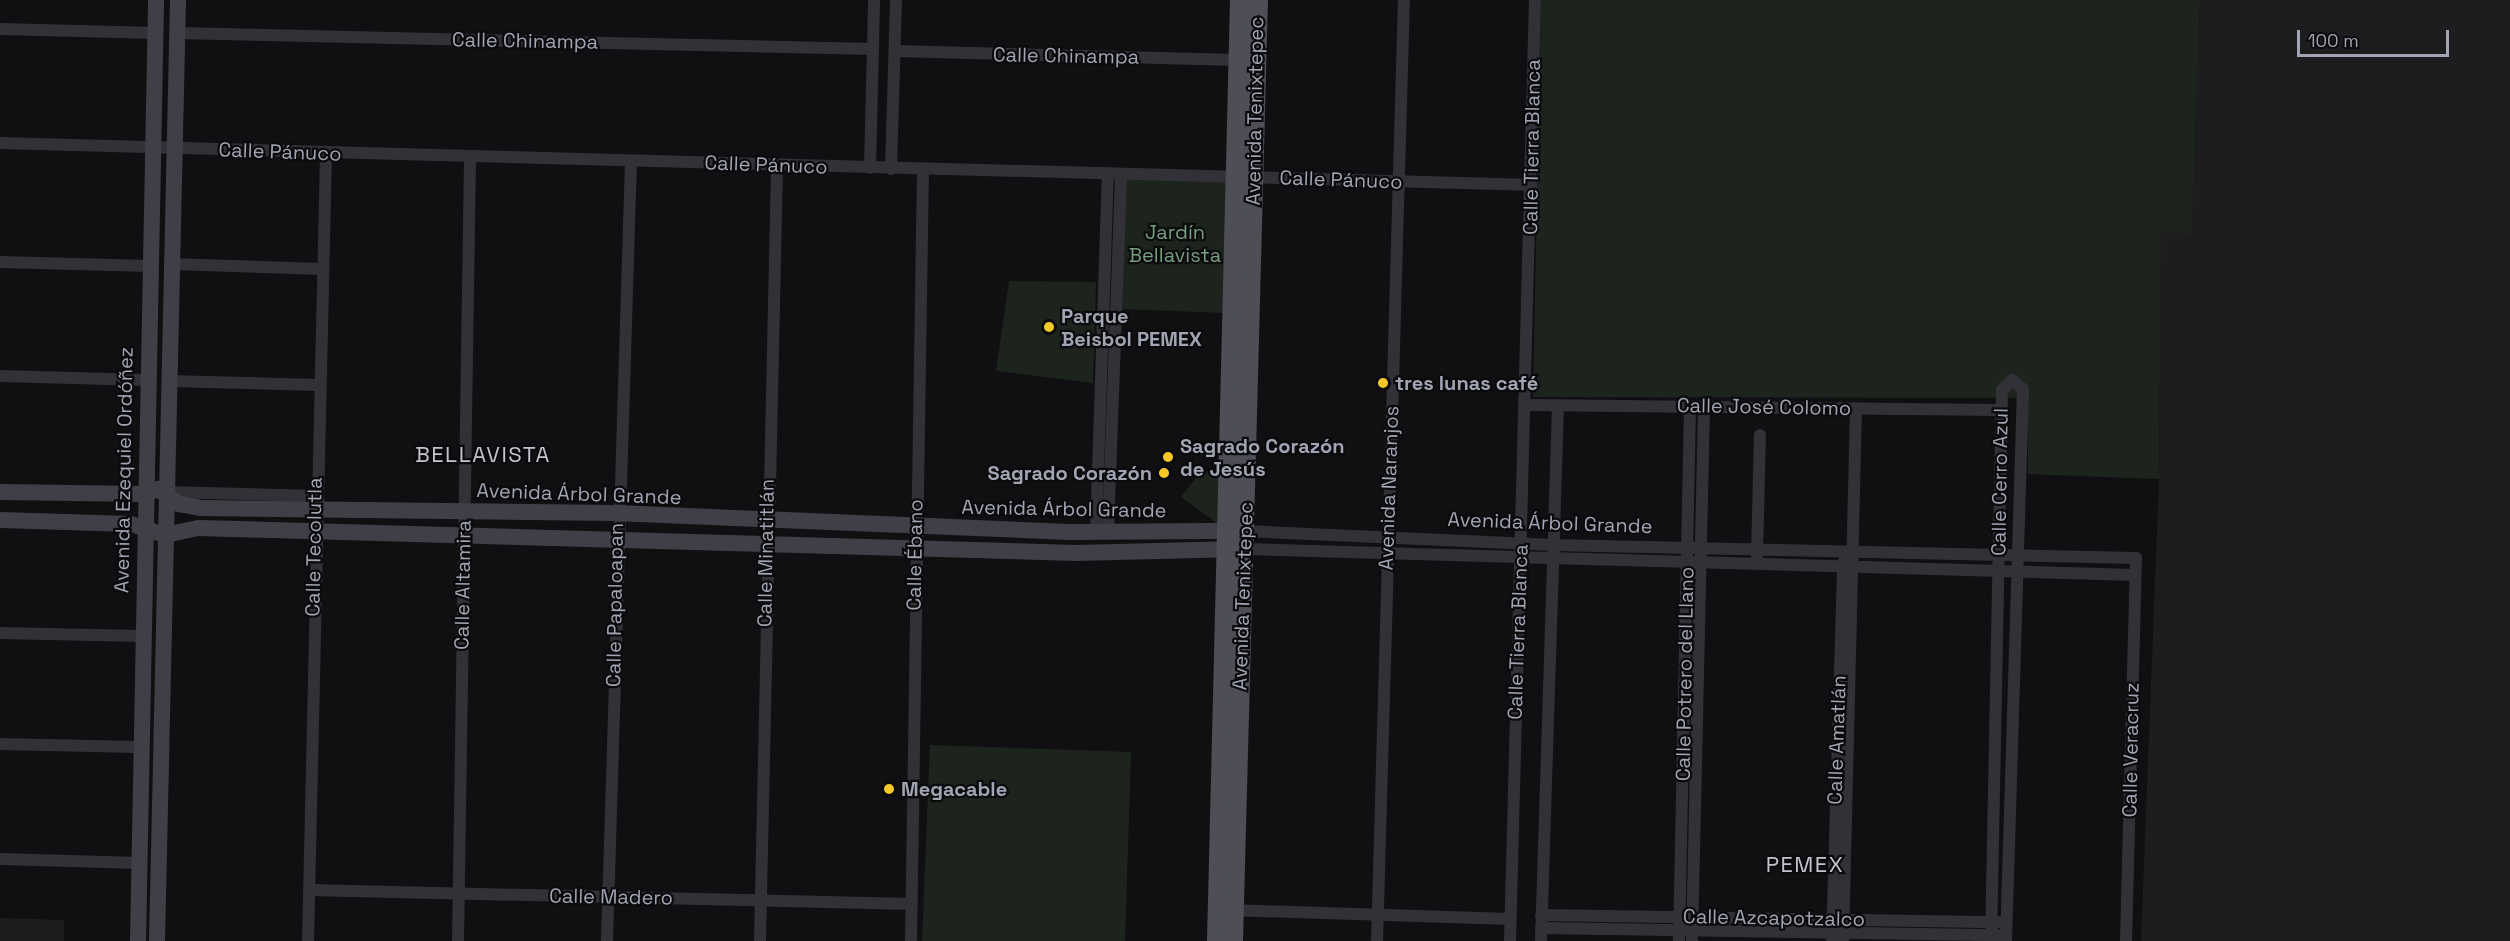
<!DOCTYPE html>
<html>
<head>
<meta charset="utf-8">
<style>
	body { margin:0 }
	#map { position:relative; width:2510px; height:941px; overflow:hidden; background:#101012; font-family:"Space Grotesk",sans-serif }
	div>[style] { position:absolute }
	.built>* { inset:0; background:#1d1c1f }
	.green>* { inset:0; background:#1d241e }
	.street>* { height:12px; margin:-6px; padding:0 6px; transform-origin:6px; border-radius:6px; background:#313137 }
	.secondary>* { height:16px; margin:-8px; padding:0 8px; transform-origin:8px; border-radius:8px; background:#3f4047 }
	.primary>* { height:20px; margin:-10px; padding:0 10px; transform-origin:10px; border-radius:10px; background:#4d4e56 }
	.dots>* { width:16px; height:16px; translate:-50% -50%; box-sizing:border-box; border:3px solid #0b0b0d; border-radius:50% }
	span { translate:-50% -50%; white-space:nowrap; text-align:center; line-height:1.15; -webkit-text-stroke:4.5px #0b0b0d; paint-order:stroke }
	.street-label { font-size:20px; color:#a1a4b3 }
	.park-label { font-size:20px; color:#779e7f }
	.poi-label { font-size:20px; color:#a1a4b3; font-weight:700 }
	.left { translate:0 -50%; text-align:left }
	.right { translate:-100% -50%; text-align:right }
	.quarter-label { font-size:22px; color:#c2c4cf; letter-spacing:1.5px }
	.scale { position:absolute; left:2297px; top:30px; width:152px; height:27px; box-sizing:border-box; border:3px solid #a1a4b3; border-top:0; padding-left:8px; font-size:18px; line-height:21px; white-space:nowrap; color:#a1a4b3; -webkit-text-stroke:4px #0b0b0d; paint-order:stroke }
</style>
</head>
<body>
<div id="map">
	<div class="built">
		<i style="clip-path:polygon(2200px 0,2510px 0,2510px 941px,2141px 941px,2159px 479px,2161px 233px,2192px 234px)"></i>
		<i style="clip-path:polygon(0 918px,64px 920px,64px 941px,0 941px)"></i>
	</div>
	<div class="green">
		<i style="clip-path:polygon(1541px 0,2200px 0,2192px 234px,2161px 233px,2159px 479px,2028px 474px,2028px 398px,1533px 397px)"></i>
		<i style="clip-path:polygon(1123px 178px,1229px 181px,1224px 313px,1122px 309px)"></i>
		<i style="clip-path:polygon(1009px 281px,1096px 282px,1093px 383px,996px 371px)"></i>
		<i style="clip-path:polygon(1219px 471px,1219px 485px,1218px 524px,1181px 497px,1200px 473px)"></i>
		<i style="clip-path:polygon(930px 745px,1131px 752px,1125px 941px,922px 941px)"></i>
	</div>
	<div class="street">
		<i style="left:0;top:29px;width:156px;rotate:1.5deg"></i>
		<i style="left:177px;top:33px;width:696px;rotate:1.32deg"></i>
		<i style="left:895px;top:51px;width:343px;rotate:1.5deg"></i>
		<i style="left:0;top:143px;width:1532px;rotate:1.57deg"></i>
		<i style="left:870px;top:168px;width:168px;rotate:-88.6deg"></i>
		<i style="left:891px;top:169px;width:169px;rotate:-88.3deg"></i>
		<i style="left:0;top:262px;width:150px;rotate:1.5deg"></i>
		<i style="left:171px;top:264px;width:151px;rotate:1.9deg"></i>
		<i style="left:0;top:376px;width:147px;rotate:1.6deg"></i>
		<i style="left:168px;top:381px;width:150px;rotate:1.5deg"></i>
		<i style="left:1527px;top:405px;width:474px;rotate:0.6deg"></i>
		<i style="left:166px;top:492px;width:149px;rotate:1.5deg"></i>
		<i style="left:1096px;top:531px;width:357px;rotate:-88.1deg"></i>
		<i style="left:1108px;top:531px;width:356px;rotate:-87.9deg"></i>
		<i style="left:1245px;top:531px;width:308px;rotate:2.6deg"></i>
		<i style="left:1553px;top:545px;width:583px;rotate:1.28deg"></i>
		<i style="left:2136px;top:558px;width:383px;rotate:91.5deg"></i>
		<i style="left:1245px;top:549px;width:890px;rotate:1.67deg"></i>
		<i style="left:1757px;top:556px;width:121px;rotate:-88.6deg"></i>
		<i style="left:0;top:633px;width:141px;rotate:1.2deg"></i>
		<i style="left:0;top:744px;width:138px;rotate:1.2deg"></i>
		<i style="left:0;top:859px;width:140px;rotate:1.6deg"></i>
		<i style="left:309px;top:890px;width:603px;rotate:1.33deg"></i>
		<i style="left:1227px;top:910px;width:283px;rotate:1.8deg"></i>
		<i style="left:1541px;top:915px;width:458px;rotate:0.9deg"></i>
		<i style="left:1541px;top:928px;width:458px;rotate:0.9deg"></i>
		<i style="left:308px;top:941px;width:787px;rotate:-88.69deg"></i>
		<i style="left:458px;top:941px;width:784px;rotate:-89.12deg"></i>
		<i style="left:607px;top:941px;width:779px;rotate:-88.24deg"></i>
		<i style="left:760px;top:941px;width:775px;rotate:-88.74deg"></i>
		<i style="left:911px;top:941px;width:771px;rotate:-89.11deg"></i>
		<i style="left:1377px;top:941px;width:941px;rotate:-88.36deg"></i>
		<i style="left:1510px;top:941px;width:941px;rotate:-88.48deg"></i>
		<i style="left:1541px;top:941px;width:536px;rotate:-88.18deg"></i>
		<i style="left:1679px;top:941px;width:535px;rotate:-88.82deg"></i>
		<i style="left:1692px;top:941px;width:534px;rotate:-88.71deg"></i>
		<i style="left:1832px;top:941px;width:379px;rotate:-88.3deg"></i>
		<i style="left:1843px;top:941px;width:533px;rotate:-88.6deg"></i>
		<i style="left:1991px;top:941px;width:551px;rotate:-88.86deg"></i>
		<i style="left:2002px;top:390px;width:14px;rotate:-45deg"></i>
		<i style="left:2012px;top:380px;width:14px;rotate:39deg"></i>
		<i style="left:2023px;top:389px;width:552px;rotate:91.76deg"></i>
	</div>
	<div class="secondary">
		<i style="left:0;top:492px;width:144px;rotate:0.8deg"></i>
		<i style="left:144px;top:494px;width:15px;rotate:-20deg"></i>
		<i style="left:158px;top:489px;width:26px;rotate:36deg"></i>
		<i style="left:179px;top:504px;width:22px;rotate:10deg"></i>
		<i style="left:201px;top:508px;width:415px;rotate:0.7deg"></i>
		<i style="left:616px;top:513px;width:459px;rotate:2.4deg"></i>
		<i style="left:1075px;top:532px;width:163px;rotate:-0.4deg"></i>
		<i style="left:0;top:520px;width:131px;rotate:1.7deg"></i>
		<i style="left:131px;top:524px;width:36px;rotate:18deg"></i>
		<i style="left:165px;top:535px;width:35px;rotate:-12deg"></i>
		<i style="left:199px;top:528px;width:877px;rotate:1.63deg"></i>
		<i style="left:1076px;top:553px;width:162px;rotate:-1.4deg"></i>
		<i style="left:138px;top:941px;width:941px;rotate:-88.9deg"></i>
		<i style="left:157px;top:941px;width:941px;rotate:-88.72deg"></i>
	</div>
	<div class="primary">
		<i style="left:1217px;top:941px;width:941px;rotate:-88.6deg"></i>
		<i style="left:1233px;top:941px;width:941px;rotate:-88.48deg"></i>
	</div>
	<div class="dots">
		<i style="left:1049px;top:327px;background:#f4c826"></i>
		<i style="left:1383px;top:383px;background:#f4c826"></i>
		<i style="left:1168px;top:457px;background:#f4c826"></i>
		<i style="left:1164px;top:473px;background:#f4c826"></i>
		<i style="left:889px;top:789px;background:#f4c826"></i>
	</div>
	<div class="street-label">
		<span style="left:525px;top:41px;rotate:1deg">Calle Chinampa</span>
		<span style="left:1066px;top:56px;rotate:1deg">Calle Chinampa</span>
		<span style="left:1255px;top:111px;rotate:-89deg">Avenida Tenixtepec</span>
		<span style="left:1532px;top:147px;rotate:-89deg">Calle Tierra Blanca</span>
		<span style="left:280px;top:152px;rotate:2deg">Calle Pánuco</span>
		<span style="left:766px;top:165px;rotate:2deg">Calle Pánuco</span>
		<span style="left:1341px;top:180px;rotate:2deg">Calle Pánuco</span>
		<span style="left:1764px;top:407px;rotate:1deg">Calle José Colomo</span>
		<span style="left:124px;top:470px;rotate:-89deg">Avenida Ezequiel Ordóñez</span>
		<span style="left:2000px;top:482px;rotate:-89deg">Calle Cerro Azul</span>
		<span style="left:1389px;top:488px;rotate:-88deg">Avenida Naranjos</span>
		<span style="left:579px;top:494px;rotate:2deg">Avenida Árbol Grande</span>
		<span style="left:1064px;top:509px;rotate:1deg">Avenida Árbol Grande</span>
		<span style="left:1550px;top:523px;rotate:2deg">Avenida Árbol Grande</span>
		<span style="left:314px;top:547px;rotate:-89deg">Calle Tecolutla</span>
		<span style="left:766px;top:553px;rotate:-89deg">Calle Minatitlán</span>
		<span style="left:915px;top:555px;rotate:-89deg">Calle Ébano</span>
		<span style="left:463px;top:585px;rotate:-89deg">Calle Altamira</span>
		<span style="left:1243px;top:596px;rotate:-88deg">Avenida Tenixtepec</span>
		<span style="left:615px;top:605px;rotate:-89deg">Calle Papaloapan</span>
		<span style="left:1518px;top:632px;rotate:-88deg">Calle Tierra Blanca</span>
		<span style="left:1685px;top:674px;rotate:-89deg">Calle Potrero del Llano</span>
		<span style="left:1837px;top:740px;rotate:-88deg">Calle Amatlán</span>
		<span style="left:2131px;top:750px;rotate:-89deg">Calle Veracruz</span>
		<span style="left:611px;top:897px;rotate:1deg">Calle Madero</span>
		<span style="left:1774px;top:918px;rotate:1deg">Calle Azcapotzalco</span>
	</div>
	<div class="park-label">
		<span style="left:1175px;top:244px">Jardín<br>Bellavista</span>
	</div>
	<div class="poi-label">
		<span class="left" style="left:1061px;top:328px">Parque<br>Beisbol PEMEX</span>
		<span class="left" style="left:1395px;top:383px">tres lunas café</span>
		<span class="left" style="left:1180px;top:458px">Sagrado Corazón<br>de Jesús</span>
		<span class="right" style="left:1152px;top:473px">Sagrado Corazón</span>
		<span class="left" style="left:901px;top:789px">Megacable</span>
	</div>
	<div class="quarter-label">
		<span style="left:483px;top:455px">BELLAVISTA</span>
		<span style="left:1805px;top:865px">PEMEX</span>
	</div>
	<div class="scale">100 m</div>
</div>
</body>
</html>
